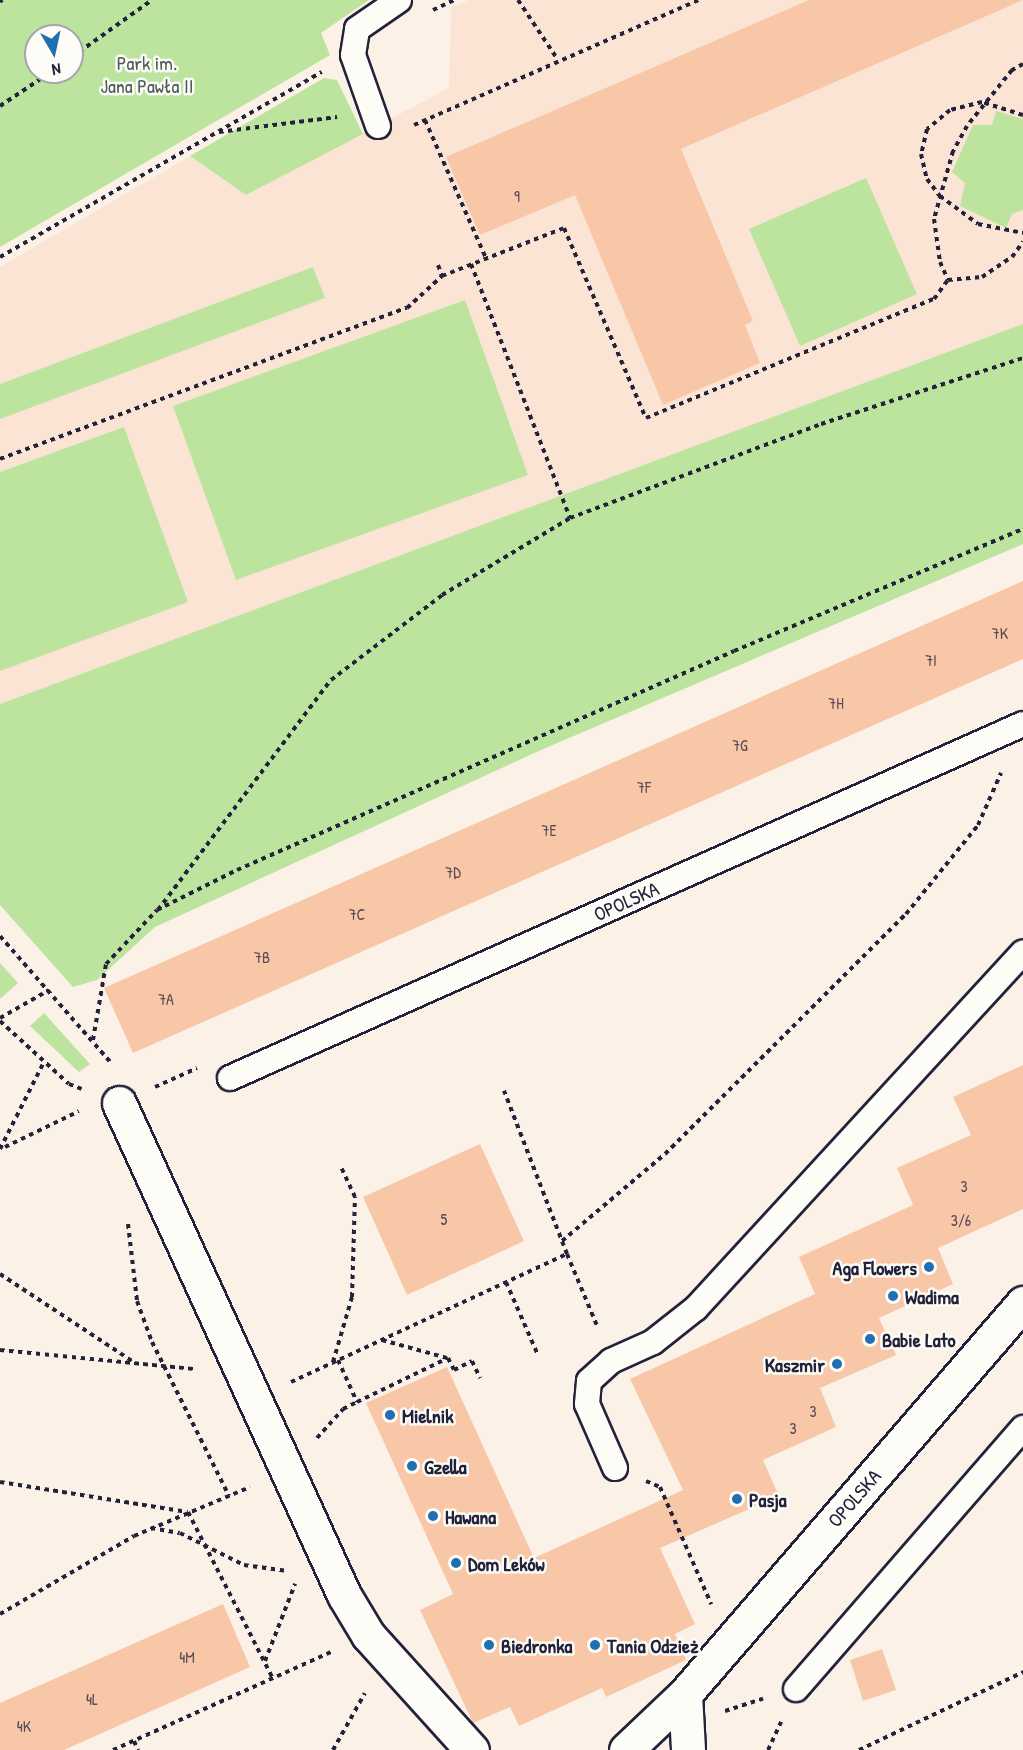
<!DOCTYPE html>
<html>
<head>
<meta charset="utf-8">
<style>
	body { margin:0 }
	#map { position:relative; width:1023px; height:1750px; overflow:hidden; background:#fcf1e7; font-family:"Patrick Hand",sans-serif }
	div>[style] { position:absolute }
	.built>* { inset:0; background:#fbe4d4 }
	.green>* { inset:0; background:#bce49f }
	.building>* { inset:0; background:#f8c7a8 }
	.path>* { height:4px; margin-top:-2px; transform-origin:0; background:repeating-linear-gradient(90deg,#22223b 0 4.5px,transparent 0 9px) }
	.roads { filter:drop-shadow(2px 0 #22223b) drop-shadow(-2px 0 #22223b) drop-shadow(0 2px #22223b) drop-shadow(0 -2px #22223b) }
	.service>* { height:24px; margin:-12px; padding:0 12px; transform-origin:12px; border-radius:12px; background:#fdfcf7 }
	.pedestrian>* { height:33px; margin:-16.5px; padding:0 16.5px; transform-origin:16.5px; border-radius:16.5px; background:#fdfcf7 }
	.dots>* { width:16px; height:16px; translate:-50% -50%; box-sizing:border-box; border:3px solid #fdfcf7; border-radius:50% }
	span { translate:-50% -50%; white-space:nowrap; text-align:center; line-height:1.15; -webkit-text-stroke:5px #fdfcf7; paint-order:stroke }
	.number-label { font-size:16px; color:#584b56 }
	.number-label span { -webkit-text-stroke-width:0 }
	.park-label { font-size:20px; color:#505c59 }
	.street-label { font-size:20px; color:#22223b }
	.poi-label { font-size:20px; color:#22223b; font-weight:700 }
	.right { translate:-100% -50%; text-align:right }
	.left { translate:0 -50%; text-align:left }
	.north { position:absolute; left:24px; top:24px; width:60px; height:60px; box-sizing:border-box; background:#fdfcf7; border:2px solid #a5a5ac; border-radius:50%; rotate:171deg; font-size:16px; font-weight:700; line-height:24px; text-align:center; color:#22223b }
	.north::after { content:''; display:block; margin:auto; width:21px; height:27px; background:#1f6fb2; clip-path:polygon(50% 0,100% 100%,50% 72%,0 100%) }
</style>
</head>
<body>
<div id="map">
	<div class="built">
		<i style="clip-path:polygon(468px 0,1023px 0,1023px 324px,0 704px,0 267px,190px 156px,246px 195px,449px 88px,451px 8px)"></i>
	</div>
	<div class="green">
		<i style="clip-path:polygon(evenodd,0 0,369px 0,321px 33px,330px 55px,0 247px,0 0,36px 36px,72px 36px,72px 72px,36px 72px,36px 36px)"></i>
		<i style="clip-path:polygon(324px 78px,337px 80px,363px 134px,246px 195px,190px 156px)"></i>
		<i style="clip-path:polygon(996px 111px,1023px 119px,1023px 210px,1012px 214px,1006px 228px,960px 206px,965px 183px,952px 172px,973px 125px,992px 125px)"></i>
		<i style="clip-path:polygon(866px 178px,917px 294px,800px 346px,749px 229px)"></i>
		<i style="clip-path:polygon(313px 267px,325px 298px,0 419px,0 384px)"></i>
		<i style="clip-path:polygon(465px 300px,528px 475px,236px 580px,173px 406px)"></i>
		<i style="clip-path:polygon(1023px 324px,1023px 544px,541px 750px,155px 927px,97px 980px,73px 987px,0 905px,0 704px)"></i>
		<i style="clip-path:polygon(124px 427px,188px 602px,0 671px,0 472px)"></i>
		<i style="clip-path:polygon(0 963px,18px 983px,0 999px)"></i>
		<i style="clip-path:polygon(44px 1013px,90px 1064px,79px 1072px,30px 1026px)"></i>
	</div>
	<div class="building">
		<i style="clip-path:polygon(809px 0,1023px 0,681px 149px,753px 321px,745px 325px,760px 363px,663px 405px,575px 195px,480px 235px,446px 157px)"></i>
		<i style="clip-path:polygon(1023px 581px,1023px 659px,133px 1053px,104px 988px)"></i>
		<i style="clip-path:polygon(1023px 1065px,1023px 1209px,938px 1248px,953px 1284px,879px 1318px,896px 1355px,820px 1388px,836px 1427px,763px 1460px,779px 1496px,660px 1548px,695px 1624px,675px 1634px,686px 1660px,606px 1697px,602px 1688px,519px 1726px,510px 1707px,473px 1723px,420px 1610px,453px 1594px,366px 1403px,447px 1367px,534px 1558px,683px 1490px,630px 1379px,815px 1294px,799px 1257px,913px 1205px,897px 1168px,971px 1135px,953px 1097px)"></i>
		<i style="clip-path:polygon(480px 1144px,524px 1241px,407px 1295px,363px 1197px)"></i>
		<i style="clip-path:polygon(223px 1604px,250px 1667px,64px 1750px,0 1750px,0 1703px)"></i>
		<i style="clip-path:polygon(882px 1649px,896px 1690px,863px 1701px,850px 1660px)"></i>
	</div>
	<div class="path">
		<i style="left:518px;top:0;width:72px;rotate:56.3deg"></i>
		<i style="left:0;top:2px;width:3px;rotate:-45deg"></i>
		<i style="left:433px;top:10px;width:23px;rotate:-25deg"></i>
		<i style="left:72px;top:57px;width:98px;rotate:-35.5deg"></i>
		<i style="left:1023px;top:64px;width:13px;rotate:151deg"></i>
		<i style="left:1012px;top:70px;width:72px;rotate:128.8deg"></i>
		<i style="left:967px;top:126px;width:29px;rotate:119deg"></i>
		<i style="left:953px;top:151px;width:71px;rotate:105.6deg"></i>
		<i style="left:934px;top:219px;width:43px;rotate:82.1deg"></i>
		<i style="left:940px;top:262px;width:20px;rotate:66deg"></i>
		<i style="left:948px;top:280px;width:34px;rotate:-5deg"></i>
		<i style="left:982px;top:277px;width:36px;rotate:-34deg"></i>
		<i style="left:1012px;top:257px;width:19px;rotate:-54deg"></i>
		<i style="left:0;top:106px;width:61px;rotate:-33.7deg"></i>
		<i style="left:1023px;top:115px;width:43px;rotate:-162.4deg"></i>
		<i style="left:982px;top:102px;width:33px;rotate:166deg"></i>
		<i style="left:950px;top:110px;width:30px;rotate:140deg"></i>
		<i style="left:927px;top:129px;width:26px;rotate:103deg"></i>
		<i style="left:921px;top:154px;width:26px;rotate:77deg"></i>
		<i style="left:927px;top:179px;width:21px;rotate:53deg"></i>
		<i style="left:940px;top:196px;width:47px;rotate:36.4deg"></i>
		<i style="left:978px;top:224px;width:46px;rotate:11.3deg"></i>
		<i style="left:425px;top:120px;width:151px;rotate:66.2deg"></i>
		<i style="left:414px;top:125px;width:311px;rotate:-23.7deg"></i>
		<i style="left:219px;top:132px;width:119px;rotate:-7.2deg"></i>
		<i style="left:0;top:257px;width:371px;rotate:-29.9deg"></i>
		<i style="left:471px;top:264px;width:273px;rotate:68.7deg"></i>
		<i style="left:438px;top:265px;width:12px;rotate:70deg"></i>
		<i style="left:0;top:459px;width:434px;rotate:-20.4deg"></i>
		<i style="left:407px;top:308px;width:47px;rotate:-42.4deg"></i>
		<i style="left:442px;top:276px;width:131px;rotate:-21.5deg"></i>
		<i style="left:564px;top:228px;width:207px;rotate:66.7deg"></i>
		<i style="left:646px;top:418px;width:312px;rotate:-22.5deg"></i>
		<i style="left:934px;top:299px;width:24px;rotate:-54deg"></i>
		<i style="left:158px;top:910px;width:288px;rotate:-53.1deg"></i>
		<i style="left:331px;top:680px;width:140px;rotate:-37.4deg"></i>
		<i style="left:442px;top:595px;width:149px;rotate:-31deg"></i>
		<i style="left:570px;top:518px;width:268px;rotate:-20.5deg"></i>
		<i style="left:821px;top:424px;width:213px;rotate:-18.1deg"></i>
		<i style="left:0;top:936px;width:170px;rotate:48.8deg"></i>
		<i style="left:0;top:1018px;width:56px;rotate:-29.7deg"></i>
		<i style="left:0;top:1021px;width:93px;rotate:42.4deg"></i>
		<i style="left:69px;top:1084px;width:14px;rotate:21deg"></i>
		<i style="left:93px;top:1040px;width:77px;rotate:-80.3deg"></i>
		<i style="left:106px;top:964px;width:74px;rotate:-46.6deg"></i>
		<i style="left:157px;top:910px;width:89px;rotate:-26.6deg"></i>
		<i style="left:237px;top:870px;width:543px;rotate:-23.78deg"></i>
		<i style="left:734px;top:651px;width:314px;rotate:-22.9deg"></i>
		<i style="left:155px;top:1087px;width:46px;rotate:-24.3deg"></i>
		<i style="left:5px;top:1147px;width:82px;rotate:-25.9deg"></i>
		<i style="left:0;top:1149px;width:97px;rotate:-63.2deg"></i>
		<i style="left:128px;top:1224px;width:78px;rotate:83.3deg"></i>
		<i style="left:137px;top:1301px;width:44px;rotate:69.9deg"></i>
		<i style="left:152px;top:1342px;width:172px;rotate:63.4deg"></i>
		<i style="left:562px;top:1241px;width:135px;rotate:-40.2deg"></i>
		<i style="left:665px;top:1154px;width:340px;rotate:-44.9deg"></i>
		<i style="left:906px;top:914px;width:114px;rotate:-51deg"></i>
		<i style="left:978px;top:825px;width:57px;rotate:-66.1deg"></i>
		<i style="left:567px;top:1254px;width:80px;rotate:67.3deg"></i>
		<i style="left:0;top:1274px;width:162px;rotate:33.4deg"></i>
		<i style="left:506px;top:1282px;width:77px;rotate:66.4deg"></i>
		<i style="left:382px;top:1340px;width:67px;rotate:15.5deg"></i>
		<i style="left:0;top:1350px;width:196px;rotate:5.6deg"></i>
		<i style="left:338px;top:1360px;width:46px;rotate:65.7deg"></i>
		<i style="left:357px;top:1402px;width:101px;rotate:-25.8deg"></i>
		<i style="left:448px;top:1358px;width:13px;rotate:63deg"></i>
		<i style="left:454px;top:1370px;width:20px;rotate:-27deg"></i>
		<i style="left:472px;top:1361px;width:19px;rotate:65deg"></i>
		<i style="left:333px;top:1362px;width:68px;rotate:-73.7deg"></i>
		<i style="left:352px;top:1297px;width:100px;rotate:-88.3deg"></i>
		<i style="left:355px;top:1197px;width:35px;rotate:-115deg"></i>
		<i style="left:291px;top:1382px;width:304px;rotate:-24.9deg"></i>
		<i style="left:567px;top:1254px;width:175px;rotate:-111.1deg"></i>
		<i style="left:317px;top:1438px;width:39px;rotate:-48deg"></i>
		<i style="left:343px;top:1409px;width:16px;rotate:-27deg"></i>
		<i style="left:646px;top:1481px;width:15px;rotate:23deg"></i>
		<i style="left:660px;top:1487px;width:128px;rotate:66.4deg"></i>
		<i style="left:0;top:1482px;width:190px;rotate:9.1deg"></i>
		<i style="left:188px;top:1512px;width:187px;rotate:63deg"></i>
		<i style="left:151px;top:1528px;width:29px;rotate:10deg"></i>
		<i style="left:180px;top:1533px;width:72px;rotate:26.6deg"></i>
		<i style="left:244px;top:1565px;width:44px;rotate:7.8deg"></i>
		<i style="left:0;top:1614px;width:155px;rotate:-30.2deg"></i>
		<i style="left:134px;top:1536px;width:126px;rotate:-22.9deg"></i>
		<i style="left:265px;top:1661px;width:83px;rotate:-68.7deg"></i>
		<i style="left:725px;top:1711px;width:40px;rotate:-18deg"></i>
		<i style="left:134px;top:1741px;width:10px;rotate:66deg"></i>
		<i style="left:113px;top:1750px;width:239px;rotate:-24.2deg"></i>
		<i style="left:333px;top:1750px;width:65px;rotate:-60.7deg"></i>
		<i style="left:768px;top:1750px;width:31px;rotate:-65deg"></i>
		<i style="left:859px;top:1750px;width:182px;rotate:-25.4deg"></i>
	</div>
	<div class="roads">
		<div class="service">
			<i style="left:378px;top:126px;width:75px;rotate:-109.4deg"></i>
			<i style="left:353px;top:55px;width:26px;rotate:-81deg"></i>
			<i style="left:357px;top:29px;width:51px;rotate:-34.6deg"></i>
			<i style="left:230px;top:1078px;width:868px;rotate:-24.06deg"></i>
			<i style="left:615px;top:1468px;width:70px;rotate:-113.6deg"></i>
			<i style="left:587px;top:1404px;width:23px;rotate:-85deg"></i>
			<i style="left:589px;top:1381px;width:30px;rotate:-42deg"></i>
			<i style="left:611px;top:1361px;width:46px;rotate:-24.3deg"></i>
			<i style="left:653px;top:1342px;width:55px;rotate:-38.3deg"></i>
			<i style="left:696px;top:1308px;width:483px;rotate:-47.4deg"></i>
			<i style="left:796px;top:1689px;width:346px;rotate:-49deg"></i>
		</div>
		<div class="pedestrian">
			<i style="left:119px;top:1103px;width:541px;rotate:65.42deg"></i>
			<i style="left:344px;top:1595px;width:47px;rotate:59deg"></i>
			<i style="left:368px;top:1635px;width:155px;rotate:47.9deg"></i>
			<i style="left:685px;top:1694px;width:56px;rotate:86.9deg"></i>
			<i style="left:626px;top:1750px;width:81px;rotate:-43.5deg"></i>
			<i style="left:685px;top:1694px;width:517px;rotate:-49.16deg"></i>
		</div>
	</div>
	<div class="dots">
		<i style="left:929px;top:1267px;background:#1f6fb2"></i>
		<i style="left:893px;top:1296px;background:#1f6fb2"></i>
		<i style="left:870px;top:1339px;background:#1f6fb2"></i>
		<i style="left:837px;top:1364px;background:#1f6fb2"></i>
		<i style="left:390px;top:1415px;background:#1f6fb2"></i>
		<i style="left:412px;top:1466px;background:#1f6fb2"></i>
		<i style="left:737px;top:1499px;background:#1f6fb2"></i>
		<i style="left:433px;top:1516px;background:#1f6fb2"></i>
		<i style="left:456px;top:1563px;background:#1f6fb2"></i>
		<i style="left:489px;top:1645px;background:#1f6fb2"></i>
		<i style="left:595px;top:1645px;background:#1f6fb2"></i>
	</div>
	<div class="number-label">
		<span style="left:517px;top:196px">9</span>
		<span style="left:1000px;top:633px">7K</span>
		<span style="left:931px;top:660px">7I</span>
		<span style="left:836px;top:703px">7H</span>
		<span style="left:740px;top:745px">7G</span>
		<span style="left:644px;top:787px">7F</span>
		<span style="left:549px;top:830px">7E</span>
		<span style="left:453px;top:872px">7D</span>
		<span style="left:357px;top:914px">7C</span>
		<span style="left:262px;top:957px">7B</span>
		<span style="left:166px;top:999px">7A</span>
		<span style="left:964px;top:1186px">3</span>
		<span style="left:444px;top:1219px">5</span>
		<span style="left:961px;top:1220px">3/6</span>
		<span style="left:813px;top:1411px">3</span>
		<span style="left:793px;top:1428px">3</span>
		<span style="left:187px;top:1657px">4M</span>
		<span style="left:92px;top:1699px">4L</span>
		<span style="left:24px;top:1726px">4K</span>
	</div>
	<div class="park-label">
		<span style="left:147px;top:74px">Park im.<br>Jana Pawła II</span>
	</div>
	<div class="street-label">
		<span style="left:626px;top:901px;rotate:-24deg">OPOLSKA</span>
		<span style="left:854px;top:1498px;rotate:-49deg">OPOLSKA</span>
	</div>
	<div class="poi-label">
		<span class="right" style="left:917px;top:1267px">Aga Flowers</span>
		<span class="left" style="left:905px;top:1296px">Wadima</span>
		<span class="left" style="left:882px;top:1339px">Babie Lato</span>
		<span class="right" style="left:825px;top:1364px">Kaszmir</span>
		<span class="left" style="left:402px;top:1415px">Mielnik</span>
		<span class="left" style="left:424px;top:1466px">Gzella</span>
		<span class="left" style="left:749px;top:1499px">Pasja</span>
		<span class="left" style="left:445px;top:1516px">Hawana</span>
		<span class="left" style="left:468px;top:1563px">Dom Leków</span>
		<span class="left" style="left:501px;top:1645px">Biedronka</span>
		<span class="left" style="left:607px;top:1645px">Tania Odzież</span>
	</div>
	<div class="north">N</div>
</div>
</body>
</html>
